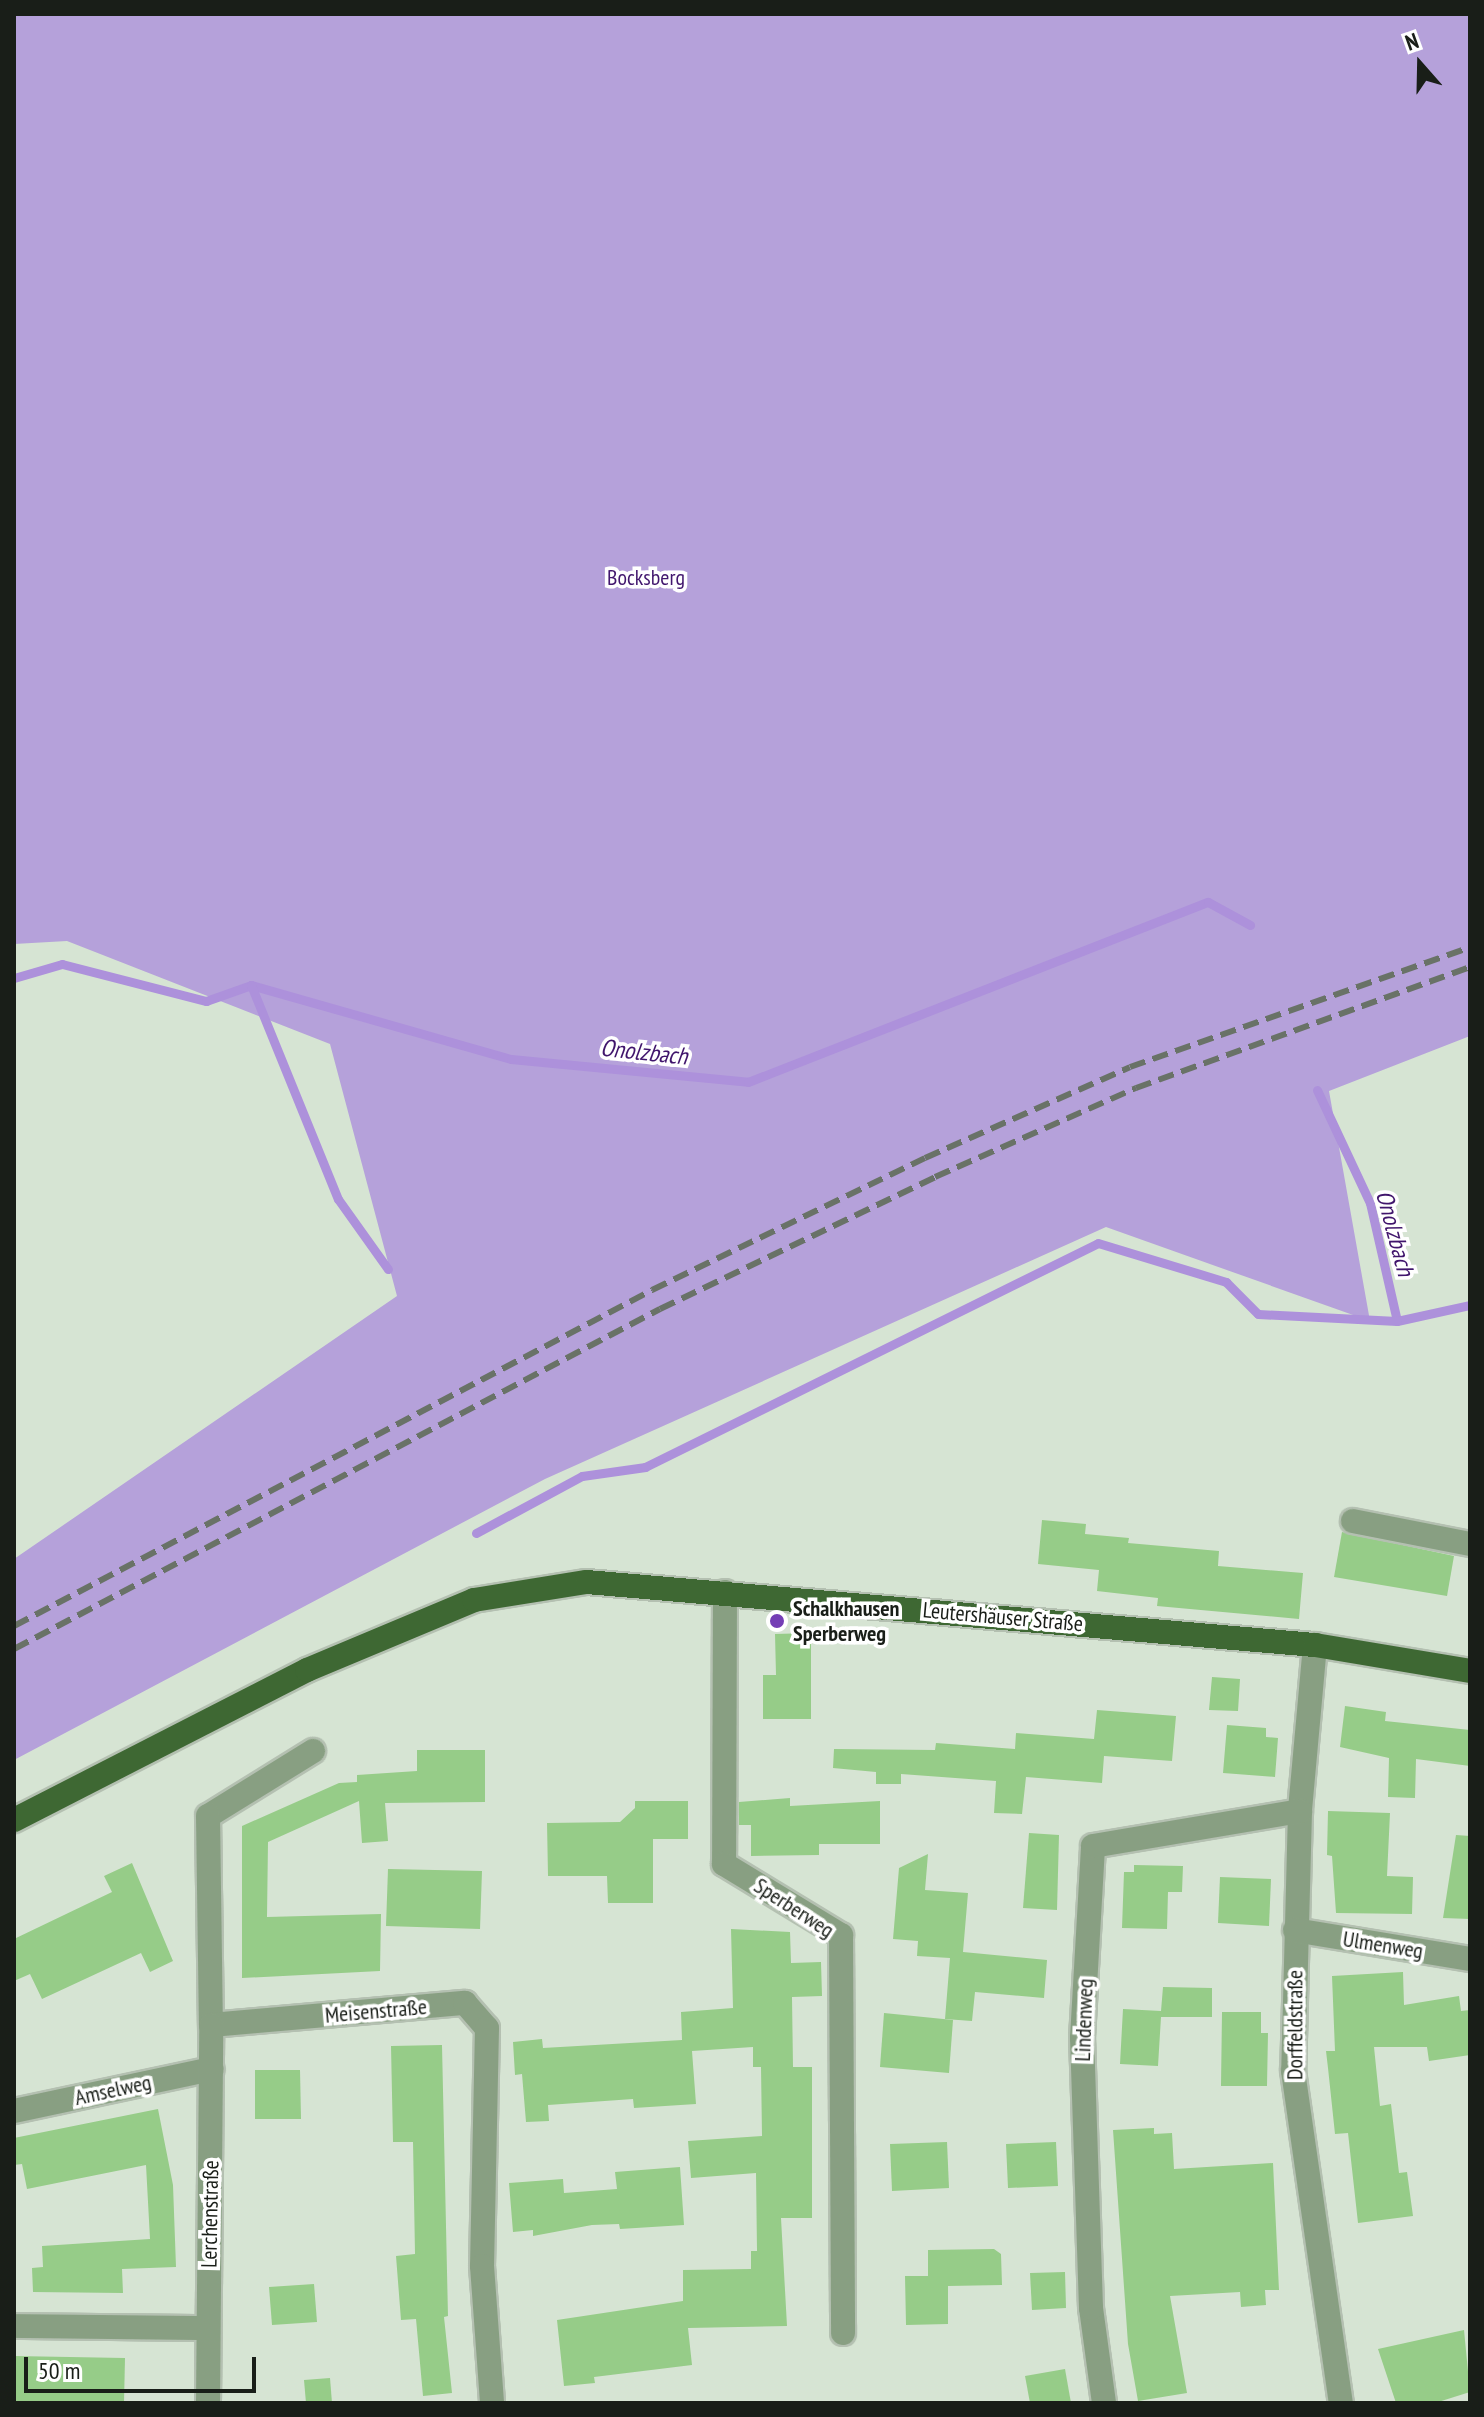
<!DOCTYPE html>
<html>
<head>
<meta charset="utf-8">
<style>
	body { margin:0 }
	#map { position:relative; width:1484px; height:2417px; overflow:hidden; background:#d6e4d3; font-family:"PT Sans Narrow",sans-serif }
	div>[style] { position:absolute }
	.green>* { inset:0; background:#b5a1da }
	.stream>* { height:9px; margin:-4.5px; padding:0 4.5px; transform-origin:4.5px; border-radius:4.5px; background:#ad91db }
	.building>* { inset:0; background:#96cc88 }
	.roads { filter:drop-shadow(2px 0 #b4c0b1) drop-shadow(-2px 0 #b4c0b1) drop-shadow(0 2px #b4c0b1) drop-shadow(0 -2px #b4c0b1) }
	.minor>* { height:24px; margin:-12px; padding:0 12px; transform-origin:12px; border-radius:12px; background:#889f82 }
	.major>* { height:24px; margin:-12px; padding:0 12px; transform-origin:12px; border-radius:12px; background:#3e6833 }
	.rail>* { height:6px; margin-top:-3px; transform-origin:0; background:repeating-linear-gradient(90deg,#697267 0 16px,transparent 0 24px) }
	.dots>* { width:22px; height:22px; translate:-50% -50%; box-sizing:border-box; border:4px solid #fff; border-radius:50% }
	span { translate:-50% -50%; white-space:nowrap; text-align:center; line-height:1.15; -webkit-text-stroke:7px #fff; paint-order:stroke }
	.park-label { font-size:22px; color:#42176e }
	.poi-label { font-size:22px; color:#191e18; font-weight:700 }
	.left { translate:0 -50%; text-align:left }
	.street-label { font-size:22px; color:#191e18 }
	.water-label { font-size:24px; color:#40156c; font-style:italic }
	.frame { position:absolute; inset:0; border:16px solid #191e18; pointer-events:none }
	.north { position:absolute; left:1380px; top:24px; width:80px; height:80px; -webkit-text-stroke:6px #fff; paint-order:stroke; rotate:340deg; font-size:22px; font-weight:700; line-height:32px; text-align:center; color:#191e18 }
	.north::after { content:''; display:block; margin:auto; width:28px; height:36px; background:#191e18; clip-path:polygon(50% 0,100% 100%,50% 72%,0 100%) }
	.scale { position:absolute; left:24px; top:2357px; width:232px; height:36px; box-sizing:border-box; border:4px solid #191e18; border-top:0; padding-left:10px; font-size:24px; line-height:28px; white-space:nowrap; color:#191e18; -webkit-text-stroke:6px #fff; paint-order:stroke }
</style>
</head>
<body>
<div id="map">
	<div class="green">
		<i style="clip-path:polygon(14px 14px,1470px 14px,1470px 1036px,1329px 1091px,1370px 1321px,1106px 1227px,545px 1479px,14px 1760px,14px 1559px,397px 1296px,330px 1044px,67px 941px,14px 944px)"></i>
	</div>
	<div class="stream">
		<i style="left:14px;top:978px;width:50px;rotate:-16.3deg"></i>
		<i style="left:62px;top:964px;width:149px;rotate:14.4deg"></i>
		<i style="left:206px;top:1001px;width:48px;rotate:-19.6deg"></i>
		<i style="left:251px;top:985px;width:270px;rotate:15.9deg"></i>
		<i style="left:511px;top:1059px;width:238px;rotate:5.5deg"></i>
		<i style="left:748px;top:1082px;width:494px;rotate:-21.4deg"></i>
		<i style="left:1208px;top:902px;width:48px;rotate:28.7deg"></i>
		<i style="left:251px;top:985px;width:231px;rotate:67.9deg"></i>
		<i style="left:338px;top:1199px;width:86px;rotate:54.5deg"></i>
		<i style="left:1317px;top:1090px;width:125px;rotate:64.9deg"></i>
		<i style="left:1370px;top:1203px;width:121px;rotate:77.1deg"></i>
		<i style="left:1397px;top:1321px;width:75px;rotate:-12.4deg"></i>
		<i style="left:476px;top:1533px;width:120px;rotate:-28.3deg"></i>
		<i style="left:582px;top:1476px;width:64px;rotate:-8.1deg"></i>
		<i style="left:645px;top:1467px;width:505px;rotate:-26.31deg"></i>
		<i style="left:1098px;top:1243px;width:134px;rotate:16.9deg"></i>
		<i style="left:1226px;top:1282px;width:45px;rotate:45deg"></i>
		<i style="left:1258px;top:1314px;width:139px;rotate:2.9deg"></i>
	</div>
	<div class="building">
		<i style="clip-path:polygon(1042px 1520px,1086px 1524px,1085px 1534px,1129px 1538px,1128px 1543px,1219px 1551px,1218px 1566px,1303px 1573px,1299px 1619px,1157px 1606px,1158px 1598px,1097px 1591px,1099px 1570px,1038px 1564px)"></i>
		<i style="clip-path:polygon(1342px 1532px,1454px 1556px,1447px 1596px,1334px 1577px)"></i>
		<i style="clip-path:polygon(811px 1633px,811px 1719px,763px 1719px,763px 1675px,776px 1675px,775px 1634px)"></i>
		<i style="clip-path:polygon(1212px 1677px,1240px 1679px,1238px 1711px,1209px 1710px)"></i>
		<i style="clip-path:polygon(1345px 1706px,1386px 1712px,1385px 1721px,1470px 1730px,1470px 1766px,1416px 1759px,1415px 1798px,1388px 1797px,1389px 1758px,1340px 1747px)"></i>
		<i style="clip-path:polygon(1097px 1710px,1176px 1716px,1172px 1761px,1104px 1756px,1102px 1783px,1026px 1777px,1022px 1814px,994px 1813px,996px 1781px,901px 1774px,901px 1784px,876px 1784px,876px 1772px,833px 1768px,834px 1749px,935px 1750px,936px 1743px,1015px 1749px,1016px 1733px,1094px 1739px)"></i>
		<i style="clip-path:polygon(1227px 1725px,1266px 1728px,1266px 1737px,1278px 1738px,1275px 1777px,1223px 1773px)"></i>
		<i style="clip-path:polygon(417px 1750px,485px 1750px,485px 1802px,385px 1803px,388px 1841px,362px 1843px,359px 1801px,268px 1842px,267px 1917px,381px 1914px,380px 1971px,242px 1978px,242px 1826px,339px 1783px,357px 1782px,357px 1775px,417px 1771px)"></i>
		<i style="clip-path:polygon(790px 1798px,790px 1806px,880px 1801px,880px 1844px,819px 1844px,819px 1855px,751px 1856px,751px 1825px,739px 1825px,739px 1802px)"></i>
		<i style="clip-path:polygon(635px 1801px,688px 1801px,688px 1839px,653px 1839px,653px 1903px,608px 1903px,607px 1876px,548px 1876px,547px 1823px,620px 1822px,635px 1808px)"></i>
		<i style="clip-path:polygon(1328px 1811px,1390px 1813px,1387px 1876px,1413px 1877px,1412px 1914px,1336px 1913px,1332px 1856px,1327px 1855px)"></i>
		<i style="clip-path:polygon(1029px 1833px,1059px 1835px,1057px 1910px,1023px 1908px)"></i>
		<i style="clip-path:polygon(1456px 1835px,1470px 1836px,1470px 1919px,1443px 1918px)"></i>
		<i style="clip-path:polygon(928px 1854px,925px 1890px,968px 1893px,963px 1952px,1047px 1960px,1044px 1998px,975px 1992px,972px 2021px,945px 2019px,950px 1958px,917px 1956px,918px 1941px,893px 1939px,899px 1868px)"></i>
		<i style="clip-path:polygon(132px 1863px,173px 1961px,150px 1972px,141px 1953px,42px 1999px,30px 1974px,14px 1981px,14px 1939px,112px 1892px,104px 1876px)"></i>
		<i style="clip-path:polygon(1134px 1865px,1183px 1866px,1182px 1892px,1168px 1892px,1167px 1929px,1122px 1928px,1124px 1872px,1134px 1872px)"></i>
		<i style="clip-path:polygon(388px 1869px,482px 1871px,480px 1929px,386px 1926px)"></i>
		<i style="clip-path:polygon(1220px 1877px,1271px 1879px,1269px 1926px,1218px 1923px)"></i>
		<i style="clip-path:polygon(731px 1929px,790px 1932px,791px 1963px,821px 1962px,822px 1996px,792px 1997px,793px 2067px,812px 2067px,812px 2218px,781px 2218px,787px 2326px,688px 2328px,692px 2365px,594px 2377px,595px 2383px,564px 2386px,557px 2320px,683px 2301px,683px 2270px,751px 2269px,751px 2251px,757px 2251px,756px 2173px,691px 2178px,688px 2141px,762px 2136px,761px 2067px,753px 2067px,753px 2047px,692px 2051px,696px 2104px,634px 2108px,633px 2099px,548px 2105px,549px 2121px,526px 2122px,522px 2074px,515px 2075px,513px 2042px,542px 2039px,543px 2048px,682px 2040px,681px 2012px,733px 2008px)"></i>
		<i style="clip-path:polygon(1403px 1972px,1404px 2005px,1459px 1996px,1461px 2011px,1470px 2010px,1470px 2055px,1429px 2061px,1427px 2047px,1374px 2047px,1380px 2106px,1391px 2104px,1399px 2173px,1407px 2172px,1413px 2216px,1358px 2223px,1348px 2133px,1335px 2134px,1328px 2068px,1326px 2051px,1335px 2051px,1332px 1976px)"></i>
		<i style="clip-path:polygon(1163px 1987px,1212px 1988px,1212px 2017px,1161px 2017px,1158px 2066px,1120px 2064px,1123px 2009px,1161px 2011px)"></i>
		<i style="clip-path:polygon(1222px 2012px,1261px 2012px,1261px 2033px,1268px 2033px,1267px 2086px,1221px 2086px)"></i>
		<i style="clip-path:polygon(884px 2013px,953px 2020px,949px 2073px,880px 2067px)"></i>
		<i style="clip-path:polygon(442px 2045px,448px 2316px,444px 2317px,452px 2393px,423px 2396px,416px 2319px,401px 2320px,396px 2256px,415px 2254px,413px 2142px,393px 2142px,391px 2046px)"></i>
		<i style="clip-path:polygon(255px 2070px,300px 2070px,301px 2119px,255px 2119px)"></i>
		<i style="clip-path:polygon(158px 2109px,173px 2185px,176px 2267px,122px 2269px,123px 2293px,33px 2292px,32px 2268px,43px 2267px,42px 2246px,150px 2239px,146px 2165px,27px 2189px,22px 2164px,14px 2165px,14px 2138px)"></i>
		<i style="clip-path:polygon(1154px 2128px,1154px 2134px,1172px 2133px,1174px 2169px,1273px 2163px,1279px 2290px,1265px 2290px,1266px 2305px,1241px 2307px,1240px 2292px,1170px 2296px,1187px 2393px,1138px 2401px,1128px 2344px,1113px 2130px)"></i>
		<i style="clip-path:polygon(947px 2142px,949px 2188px,892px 2191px,890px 2144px)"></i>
		<i style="clip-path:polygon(1056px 2142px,1058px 2186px,1008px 2188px,1006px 2144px)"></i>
		<i style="clip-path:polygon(680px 2167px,684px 2225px,620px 2229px,619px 2224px,592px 2225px,533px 2236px,533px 2230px,513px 2232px,509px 2183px,563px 2179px,564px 2193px,617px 2189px,615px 2172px)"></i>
		<i style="clip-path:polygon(994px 2249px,1001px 2254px,1002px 2285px,948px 2286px,948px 2324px,906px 2325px,905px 2276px,928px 2276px,928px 2250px)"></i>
		<i style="clip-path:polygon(1065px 2272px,1066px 2308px,1032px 2310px,1030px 2273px)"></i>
		<i style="clip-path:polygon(314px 2284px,317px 2322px,272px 2325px,269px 2287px)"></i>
		<i style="clip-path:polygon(1464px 2330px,1470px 2392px,1435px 2403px,1396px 2403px,1378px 2349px)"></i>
		<i style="clip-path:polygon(14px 2356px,125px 2358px,124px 2403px,14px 2403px)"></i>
		<i style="clip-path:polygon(1065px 2369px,1071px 2403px,1030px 2403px,1025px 2376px)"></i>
		<i style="clip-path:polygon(330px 2378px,332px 2403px,306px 2403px,304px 2380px)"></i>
	</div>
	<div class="roads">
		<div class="minor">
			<i style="left:1353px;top:1521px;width:119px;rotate:11.1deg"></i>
			<i style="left:725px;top:1592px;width:272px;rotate:90.2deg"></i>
			<i style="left:724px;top:1864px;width:137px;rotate:31.3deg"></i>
			<i style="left:841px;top:1935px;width:398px;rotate:89.7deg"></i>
			<i style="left:1315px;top:1645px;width:167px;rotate:95.2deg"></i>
			<i style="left:1300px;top:1811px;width:260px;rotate:91.5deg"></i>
			<i style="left:1293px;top:2071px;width:335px;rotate:81.8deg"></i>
			<i style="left:313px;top:1751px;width:123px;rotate:148.2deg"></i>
			<i style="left:208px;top:1816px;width:209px;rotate:89.2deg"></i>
			<i style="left:211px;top:2025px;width:255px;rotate:-5deg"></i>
			<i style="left:465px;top:2003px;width:33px;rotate:49deg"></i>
			<i style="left:487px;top:2028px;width:238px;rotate:91.2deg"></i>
			<i style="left:482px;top:2266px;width:137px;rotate:85.8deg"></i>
			<i style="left:1295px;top:1930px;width:177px;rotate:9.4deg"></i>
			<i style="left:14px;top:2111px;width:202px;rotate:-12deg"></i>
			<i style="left:14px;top:2326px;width:194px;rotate:0.6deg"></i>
			<i style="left:208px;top:2403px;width:378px;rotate:-89.5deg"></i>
			<i style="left:1104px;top:2403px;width:96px;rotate:-97.8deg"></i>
			<i style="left:1091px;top:2308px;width:270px;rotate:-91.9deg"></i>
			<i style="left:1082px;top:2038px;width:192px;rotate:-86.7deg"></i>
			<i style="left:1093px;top:1846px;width:210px;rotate:-9.6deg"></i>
		</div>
		<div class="major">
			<i style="left:14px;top:1820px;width:329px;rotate:-27.1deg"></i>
			<i style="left:307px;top:1670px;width:181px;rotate:-22.7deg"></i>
			<i style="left:474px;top:1600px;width:114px;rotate:-9.1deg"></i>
			<i style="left:587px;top:1582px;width:731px;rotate:4.95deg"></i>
			<i style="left:1315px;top:1645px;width:157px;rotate:9.5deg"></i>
		</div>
	</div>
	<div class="rail">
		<i style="left:14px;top:1626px;width:721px;rotate:-27.77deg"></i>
		<i style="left:652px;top:1290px;width:303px;rotate:-25.8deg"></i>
		<i style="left:925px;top:1158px;width:224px;rotate:-23.9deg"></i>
		<i style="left:1130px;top:1067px;width:361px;rotate:-19.4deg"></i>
		<i style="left:14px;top:1649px;width:730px;rotate:-27.76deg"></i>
		<i style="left:660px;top:1309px;width:305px;rotate:-25.6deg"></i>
		<i style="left:935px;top:1177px;width:220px;rotate:-23.9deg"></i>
		<i style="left:1136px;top:1088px;width:355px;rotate:-19.9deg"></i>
	</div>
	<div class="dots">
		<i style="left:777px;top:1621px;background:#743eb5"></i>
	</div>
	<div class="park-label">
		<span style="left:646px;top:578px">Bocksberg</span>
	</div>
	<div class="poi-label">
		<span class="left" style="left:793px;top:1621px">Schalkhausen<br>Sperberweg</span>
	</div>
	<div class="street-label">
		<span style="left:1003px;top:1617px;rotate:5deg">Leutershäuser Straße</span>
		<span style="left:794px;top:1908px;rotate:33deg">Sperberweg</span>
		<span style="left:1383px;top:1945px;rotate:9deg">Ulmenweg</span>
		<span style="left:376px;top:2011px;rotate:-5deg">Meisenstraße</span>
		<span style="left:1084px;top:2020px;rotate:-88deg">Lindenweg</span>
		<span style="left:1295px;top:2025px;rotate:-90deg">Dorffeldstraße</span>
		<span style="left:113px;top:2090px;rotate:-12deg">Amselweg</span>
		<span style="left:210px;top:2214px;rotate:-89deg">Lerchenstraße</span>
	</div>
	<div class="water-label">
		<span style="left:644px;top:1052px;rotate:6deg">Onolzbach</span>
		<span style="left:1395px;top:1233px;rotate:75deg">Onolzbach</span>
	</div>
	<div class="frame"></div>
	<div class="north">N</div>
	<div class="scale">50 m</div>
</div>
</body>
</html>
